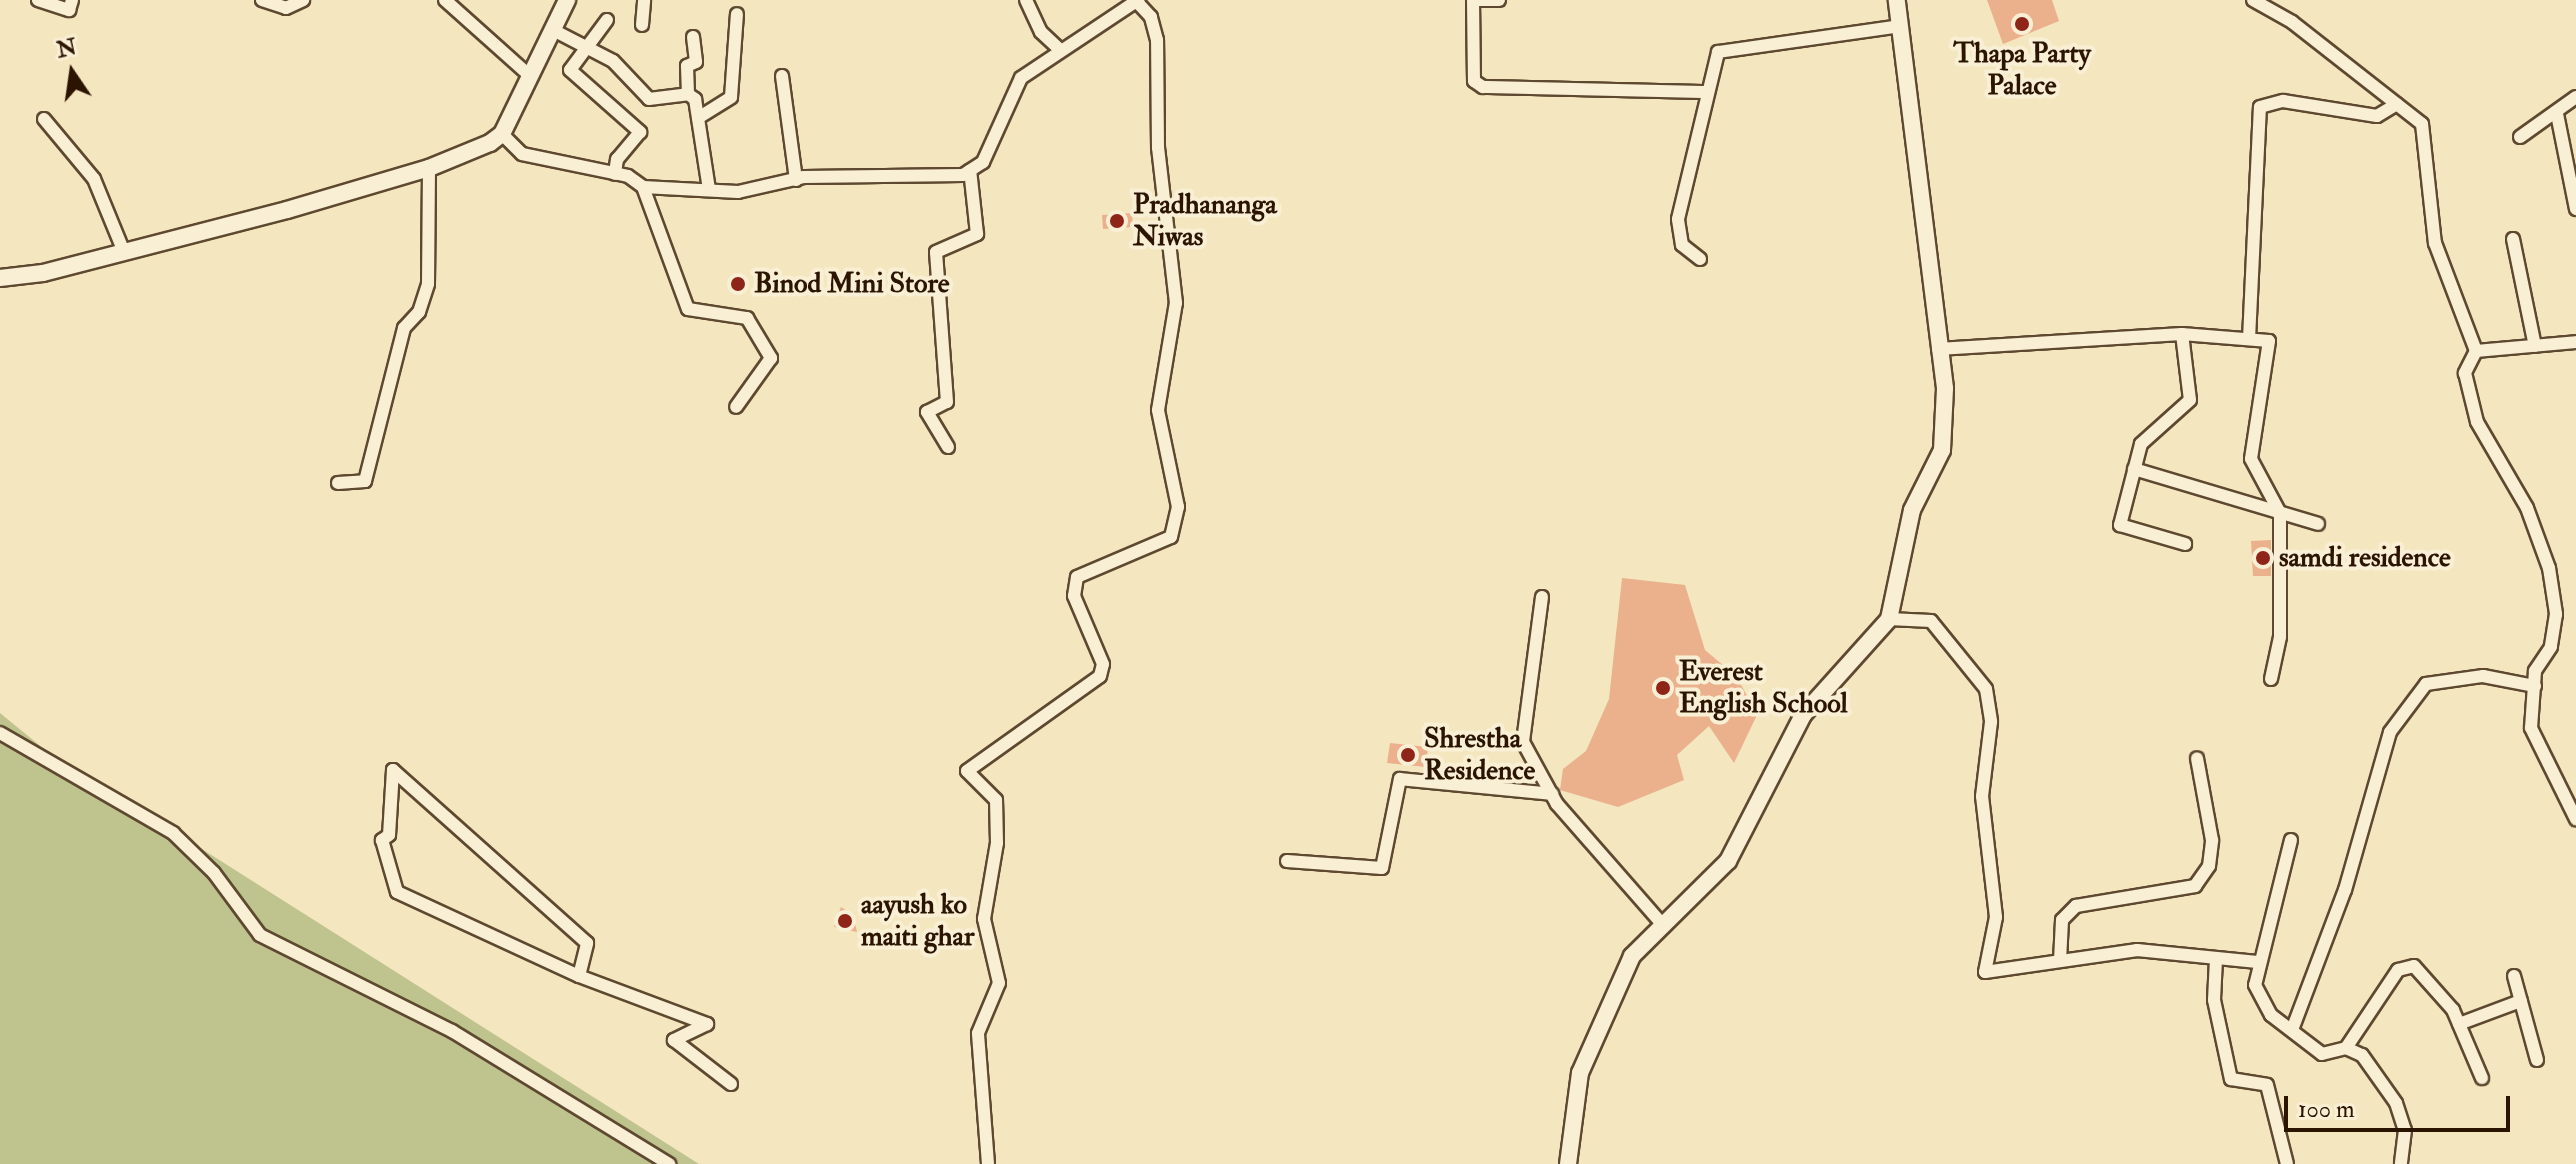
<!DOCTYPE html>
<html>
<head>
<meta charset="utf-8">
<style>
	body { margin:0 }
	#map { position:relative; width:2576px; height:1164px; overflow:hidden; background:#f4e6be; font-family:"IM FELL Double Pica",serif }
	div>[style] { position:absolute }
	.green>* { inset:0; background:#bfc48f }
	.building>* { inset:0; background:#eab18c }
	.roads { filter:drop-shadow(2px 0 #5e4930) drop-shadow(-2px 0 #5e4930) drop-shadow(0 2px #5e4930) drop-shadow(0 -2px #5e4930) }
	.street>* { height:12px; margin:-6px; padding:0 6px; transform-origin:6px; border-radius:6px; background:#f8efd5 }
	.secondary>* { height:16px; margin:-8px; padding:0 8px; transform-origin:8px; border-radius:8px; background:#f8efd5 }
	.dots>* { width:22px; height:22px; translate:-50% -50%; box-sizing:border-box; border:4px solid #f8efd5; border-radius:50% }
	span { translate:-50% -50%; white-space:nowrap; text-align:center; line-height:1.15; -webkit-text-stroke:8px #f8efd5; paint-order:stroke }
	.poi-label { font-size:28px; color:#2c1500; font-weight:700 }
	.left { translate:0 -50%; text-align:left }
	.north { position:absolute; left:32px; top:32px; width:80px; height:80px; -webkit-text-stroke:6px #f8efd5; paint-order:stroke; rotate:347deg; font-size:22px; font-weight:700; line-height:32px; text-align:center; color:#2c1500 }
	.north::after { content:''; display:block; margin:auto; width:28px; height:36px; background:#2c1500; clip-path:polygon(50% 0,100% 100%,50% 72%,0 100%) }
	.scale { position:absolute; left:2284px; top:1096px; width:226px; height:36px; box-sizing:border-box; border:4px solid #2c1500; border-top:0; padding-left:10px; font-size:24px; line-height:28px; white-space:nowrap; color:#2c1500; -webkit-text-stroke:6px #f8efd5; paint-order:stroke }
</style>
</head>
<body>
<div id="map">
	<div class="green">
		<i style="clip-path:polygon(0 713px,44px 749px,699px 1164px,0 1164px)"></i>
	</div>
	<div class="building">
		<i style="clip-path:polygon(1987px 0,2052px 0,2059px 21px,2003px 44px)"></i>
		<i style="clip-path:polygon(1132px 213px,1133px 227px,1103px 229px,1102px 215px)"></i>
		<i style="clip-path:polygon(2271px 540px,2271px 576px,2253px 576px,2251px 541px)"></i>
		<i style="clip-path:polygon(1622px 578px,1685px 585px,1705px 650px,1737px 677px,1757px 715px,1734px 763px,1709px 726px,1677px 755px,1684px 780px,1618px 807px,1560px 790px,1563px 769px,1586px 751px,1609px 699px)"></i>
		<i style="clip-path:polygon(1390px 743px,1428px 747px,1426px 767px,1387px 763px)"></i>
		<i style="clip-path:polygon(841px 907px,853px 915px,857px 932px,834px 927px)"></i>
	</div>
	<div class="roads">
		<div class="street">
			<i style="left:38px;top:0;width:33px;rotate:18deg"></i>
			<i style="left:69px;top:10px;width:10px;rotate:-73deg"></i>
			<i style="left:262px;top:0;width:25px;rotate:18deg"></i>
			<i style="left:286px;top:8px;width:19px;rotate:-25deg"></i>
			<i style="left:445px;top:0;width:115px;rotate:41.8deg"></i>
			<i style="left:1026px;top:0;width:35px;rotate:65deg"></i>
			<i style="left:1041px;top:32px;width:25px;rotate:43deg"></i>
			<i style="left:1473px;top:0;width:81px;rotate:89.3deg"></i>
			<i style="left:1474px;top:81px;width:11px;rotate:34deg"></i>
			<i style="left:1483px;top:87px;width:224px;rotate:1.3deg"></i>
			<i style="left:1474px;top:0;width:25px"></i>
			<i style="left:2253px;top:0;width:45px;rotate:29.4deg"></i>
			<i style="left:2292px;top:22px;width:165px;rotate:38.1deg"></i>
			<i style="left:2422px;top:124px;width:120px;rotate:83.8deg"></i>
			<i style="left:2435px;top:243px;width:116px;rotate:69.2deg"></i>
			<i style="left:2476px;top:351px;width:25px;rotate:117deg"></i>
			<i style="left:2465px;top:373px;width:50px;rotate:76.2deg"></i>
			<i style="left:2477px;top:422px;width:99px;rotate:59.8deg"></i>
			<i style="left:2527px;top:508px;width:64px;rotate:69.9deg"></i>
			<i style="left:2549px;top:568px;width:47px;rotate:81.3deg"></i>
			<i style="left:2556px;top:614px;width:33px;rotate:99deg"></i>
			<i style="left:2551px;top:647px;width:29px;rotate:124deg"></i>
			<i style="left:2535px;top:671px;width:57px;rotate:94deg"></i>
			<i style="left:2531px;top:728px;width:102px;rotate:63.7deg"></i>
			<i style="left:607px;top:20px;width:62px;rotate:126.5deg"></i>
			<i style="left:570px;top:70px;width:94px;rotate:41.5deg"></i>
			<i style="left:640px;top:132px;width:35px;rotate:130deg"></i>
			<i style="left:617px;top:159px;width:15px;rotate:98deg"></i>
			<i style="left:642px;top:25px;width:25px;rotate:-85deg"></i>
			<i style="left:555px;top:31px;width:65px;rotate:27.3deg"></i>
			<i style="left:613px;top:61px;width:52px;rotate:46.5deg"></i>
			<i style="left:649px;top:99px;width:39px;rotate:-7deg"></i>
			<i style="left:693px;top:37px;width:25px;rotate:83deg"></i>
			<i style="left:696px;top:62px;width:10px;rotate:156deg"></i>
			<i style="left:687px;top:66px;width:28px;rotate:88deg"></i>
			<i style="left:688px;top:94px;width:9px;rotate:36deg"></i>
			<i style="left:695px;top:99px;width:91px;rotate:81.2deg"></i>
			<i style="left:782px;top:76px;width:105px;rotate:82.3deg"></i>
			<i style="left:2557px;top:114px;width:97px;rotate:78.7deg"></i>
			<i style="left:698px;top:118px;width:39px;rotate:-32deg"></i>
			<i style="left:731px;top:97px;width:83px;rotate:-85.9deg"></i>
			<i style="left:44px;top:119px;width:78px;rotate:50.2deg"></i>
			<i style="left:94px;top:179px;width:79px;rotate:67.7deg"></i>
			<i style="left:502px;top:134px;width:28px;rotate:45deg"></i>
			<i style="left:522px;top:154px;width:108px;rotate:11.7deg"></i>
			<i style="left:628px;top:176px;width:19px;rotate:36deg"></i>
			<i style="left:643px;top:187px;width:95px;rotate:3deg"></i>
			<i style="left:738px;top:192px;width:68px;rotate:-12.8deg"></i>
			<i style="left:804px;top:177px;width:159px;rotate:-0.7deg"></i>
			<i style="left:963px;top:175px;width:24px;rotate:-33deg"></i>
			<i style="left:983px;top:162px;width:92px;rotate:-65.7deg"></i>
			<i style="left:1021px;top:78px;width:141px;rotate:-33.7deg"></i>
			<i style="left:2520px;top:137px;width:69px;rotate:-35.5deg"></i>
			<i style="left:643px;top:187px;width:130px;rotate:69.8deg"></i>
			<i style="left:688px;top:309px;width:60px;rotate:8.7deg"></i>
			<i style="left:747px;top:318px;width:47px;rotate:59deg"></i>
			<i style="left:771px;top:358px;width:60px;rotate:125.5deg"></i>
			<i style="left:2513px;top:239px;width:109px;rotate:78.4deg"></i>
			<i style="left:1700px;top:259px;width:23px;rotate:-142deg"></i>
			<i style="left:1682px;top:245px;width:26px;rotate:-99deg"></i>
			<i style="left:1678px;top:219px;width:172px;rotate:-76.5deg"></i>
			<i style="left:1718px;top:52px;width:184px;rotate:-8.1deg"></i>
			<i style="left:2182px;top:334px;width:66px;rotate:83.1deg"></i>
			<i style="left:2190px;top:400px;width:66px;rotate:138.1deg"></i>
			<i style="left:2141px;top:444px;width:84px;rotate:104.5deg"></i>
			<i style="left:2120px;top:525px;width:68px;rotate:16.3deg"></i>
			<i style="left:2249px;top:339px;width:232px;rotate:-87.3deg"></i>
			<i style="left:2260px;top:107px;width:24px;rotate:-15deg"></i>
			<i style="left:2283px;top:101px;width:95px;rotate:9.1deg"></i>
			<i style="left:2377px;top:116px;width:23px;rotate:-31deg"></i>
			<i style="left:1938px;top:349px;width:244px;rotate:-3.5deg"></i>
			<i style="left:2182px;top:334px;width:87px;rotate:4.6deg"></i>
			<i style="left:2269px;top:341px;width:119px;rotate:98.7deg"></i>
			<i style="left:2251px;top:459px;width:61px;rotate:61.8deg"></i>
			<i style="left:2280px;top:513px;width:124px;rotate:90deg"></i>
			<i style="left:2280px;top:637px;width:43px;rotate:102.1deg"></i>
			<i style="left:2476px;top:351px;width:100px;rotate:-5.1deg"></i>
			<i style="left:948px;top:447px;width:41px;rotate:-121deg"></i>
			<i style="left:927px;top:412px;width:22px;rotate:-27deg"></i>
			<i style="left:947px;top:402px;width:150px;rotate:-94.2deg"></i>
			<i style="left:936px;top:252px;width:45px;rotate:-23.7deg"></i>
			<i style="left:977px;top:234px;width:64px;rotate:-96.2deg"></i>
			<i style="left:2134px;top:469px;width:192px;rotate:16.6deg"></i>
			<i style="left:338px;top:483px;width:27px;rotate:-4deg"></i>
			<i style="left:365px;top:481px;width:158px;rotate:-75.7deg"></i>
			<i style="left:404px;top:328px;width:22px;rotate:-47deg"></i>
			<i style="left:419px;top:312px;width:29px;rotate:-72deg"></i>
			<i style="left:428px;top:284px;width:116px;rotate:-89.5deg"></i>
			<i style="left:1542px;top:597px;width:146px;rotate:97.5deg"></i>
			<i style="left:1523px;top:742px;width:71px;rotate:61.3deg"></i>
			<i style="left:1557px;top:804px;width:159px;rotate:48.8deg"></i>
			<i style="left:1889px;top:619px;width:42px;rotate:2.7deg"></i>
			<i style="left:1931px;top:621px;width:87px;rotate:51deg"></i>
			<i style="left:1986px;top:689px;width:33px;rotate:81deg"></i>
			<i style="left:1991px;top:722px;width:75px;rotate:96.9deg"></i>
			<i style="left:1982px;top:796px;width:122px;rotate:83.4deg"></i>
			<i style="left:1996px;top:917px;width:56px;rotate:101.3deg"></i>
			<i style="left:1985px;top:972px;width:154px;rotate:-8.2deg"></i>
			<i style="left:2137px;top:950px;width:121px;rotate:5.7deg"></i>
			<i style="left:0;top:733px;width:200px;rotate:30deg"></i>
			<i style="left:173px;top:833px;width:57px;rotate:44.3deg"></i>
			<i style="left:214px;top:873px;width:77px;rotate:53.4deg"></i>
			<i style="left:260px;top:935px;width:215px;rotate:26.6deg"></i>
			<i style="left:452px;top:1031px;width:255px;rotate:31.5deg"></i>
			<i style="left:2291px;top:840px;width:149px;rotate:103.9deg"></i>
			<i style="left:2255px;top:985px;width:34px;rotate:62deg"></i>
			<i style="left:2271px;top:1015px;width:64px;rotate:37.4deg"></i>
			<i style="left:2322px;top:1054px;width:25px;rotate:-14deg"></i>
			<i style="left:2346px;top:1048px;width:17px;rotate:24deg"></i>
			<i style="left:2362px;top:1055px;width:59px;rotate:54.7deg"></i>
			<i style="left:2396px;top:1103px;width:28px;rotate:72deg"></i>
			<i style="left:2405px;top:1130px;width:34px;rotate:97deg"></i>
			<i style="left:1287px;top:861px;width:95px;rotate:4.2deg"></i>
			<i style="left:1382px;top:868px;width:91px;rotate:-78.6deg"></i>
			<i style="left:1400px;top:779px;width:153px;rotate:5.6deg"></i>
			<i style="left:2216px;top:959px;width:41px;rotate:92.8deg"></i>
			<i style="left:2214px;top:1000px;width:81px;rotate:77.9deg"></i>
			<i style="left:2231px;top:1079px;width:36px;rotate:9deg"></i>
			<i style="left:2267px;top:1085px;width:81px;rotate:75.8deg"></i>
			<i style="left:2060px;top:961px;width:41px;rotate:-87.2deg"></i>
			<i style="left:2062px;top:920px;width:20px;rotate:-45deg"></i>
			<i style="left:2076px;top:906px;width:121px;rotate:-9.5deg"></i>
			<i style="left:2195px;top:886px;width:24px;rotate:-55deg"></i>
			<i style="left:2209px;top:866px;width:26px;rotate:-83deg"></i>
			<i style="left:2212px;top:840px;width:83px;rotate:-100.4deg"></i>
			<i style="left:579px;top:976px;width:34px;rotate:-76deg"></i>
			<i style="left:587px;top:943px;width:260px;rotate:-138.3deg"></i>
			<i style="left:393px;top:770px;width:65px;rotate:93.5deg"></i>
			<i style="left:389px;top:835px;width:9px;rotate:144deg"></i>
			<i style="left:382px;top:840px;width:54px;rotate:73.9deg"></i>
			<i style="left:397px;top:892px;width:200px;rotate:24.8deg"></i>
			<i style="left:579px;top:976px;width:137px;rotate:20.6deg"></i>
			<i style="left:707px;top:1024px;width:37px;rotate:154deg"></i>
			<i style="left:674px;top:1040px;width:72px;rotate:37.7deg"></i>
			<i style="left:2514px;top:976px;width:87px;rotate:74.7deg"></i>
			<i style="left:2459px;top:1024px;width:66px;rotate:-20.4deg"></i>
			<i style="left:2292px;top:1030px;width:150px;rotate:-69.3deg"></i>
			<i style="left:2345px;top:890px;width:164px;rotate:-74.1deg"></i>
			<i style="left:2390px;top:732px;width:60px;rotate:-53.1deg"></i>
			<i style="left:2426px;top:684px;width:58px;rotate:-8deg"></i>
			<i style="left:2483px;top:676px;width:53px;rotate:10.9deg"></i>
			<i style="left:2346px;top:1048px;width:94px;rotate:-56.3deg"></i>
			<i style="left:2398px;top:970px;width:16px;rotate:-14deg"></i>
			<i style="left:2414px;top:966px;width:59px;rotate:48.4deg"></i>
			<i style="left:2453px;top:1010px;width:74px;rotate:66.9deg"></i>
			<i style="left:988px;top:1164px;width:131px;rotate:-94.4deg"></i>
			<i style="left:978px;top:1033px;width:54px;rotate:-67.2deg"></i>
			<i style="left:999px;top:983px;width:66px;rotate:-103.2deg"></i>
			<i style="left:984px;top:919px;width:77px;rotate:-80.3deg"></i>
			<i style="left:997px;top:843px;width:43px;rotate:-91.3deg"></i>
			<i style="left:996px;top:800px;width:41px;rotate:-135deg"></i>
			<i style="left:967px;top:771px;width:163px;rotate:-35.5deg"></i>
			<i style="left:1100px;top:676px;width:12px;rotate:-76deg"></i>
			<i style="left:1103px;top:664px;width:74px;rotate:-113.1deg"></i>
			<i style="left:1074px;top:596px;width:19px;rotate:-81deg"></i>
			<i style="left:1077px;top:577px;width:102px;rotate:-23.1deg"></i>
			<i style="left:1171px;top:537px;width:31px;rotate:-77deg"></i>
			<i style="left:1178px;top:507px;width:99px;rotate:-101.7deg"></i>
			<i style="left:1158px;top:410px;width:109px;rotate:-80.5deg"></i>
			<i style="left:1176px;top:303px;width:156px;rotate:-96.6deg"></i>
			<i style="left:1158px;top:148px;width:108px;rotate:-90.5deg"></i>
			<i style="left:1157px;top:40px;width:24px;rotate:-105deg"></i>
			<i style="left:1151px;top:17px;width:22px;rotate:-133deg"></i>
		</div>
		<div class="secondary">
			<i style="left:0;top:278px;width:43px;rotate:-6.6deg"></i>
			<i style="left:43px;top:273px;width:252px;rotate:-14.5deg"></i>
			<i style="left:287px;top:210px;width:148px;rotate:-16.5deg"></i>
			<i style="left:429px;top:168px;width:66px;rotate:-22.3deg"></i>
			<i style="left:490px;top:143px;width:15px;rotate:-37deg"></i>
			<i style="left:502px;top:134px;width:149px;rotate:-64.1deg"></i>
			<i style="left:1568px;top:1164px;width:92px;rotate:-82.5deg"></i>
			<i style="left:1580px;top:1073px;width:128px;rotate:-66deg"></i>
			<i style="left:1632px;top:956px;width:135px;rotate:-44.7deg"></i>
			<i style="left:1728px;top:861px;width:164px;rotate:-62.8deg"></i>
			<i style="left:1803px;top:715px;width:129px;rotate:-48.1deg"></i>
			<i style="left:1889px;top:619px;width:111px;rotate:-78.1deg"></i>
			<i style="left:1912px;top:510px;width:67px;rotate:-63.4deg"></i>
			<i style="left:1942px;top:450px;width:62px;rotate:-87.2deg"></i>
			<i style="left:1945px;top:388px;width:391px;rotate:-97.1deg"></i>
		</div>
	</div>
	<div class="dots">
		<i style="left:2022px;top:24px;background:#8f2418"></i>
		<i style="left:1117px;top:221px;background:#8f2418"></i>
		<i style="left:738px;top:284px;background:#8f2418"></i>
		<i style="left:2263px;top:558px;background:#8f2418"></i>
		<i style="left:1663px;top:688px;background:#8f2418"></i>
		<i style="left:1408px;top:755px;background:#8f2418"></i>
		<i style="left:845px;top:921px;background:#8f2418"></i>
	</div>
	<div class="poi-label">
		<span style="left:2022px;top:70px">Thapa Party<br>Palace</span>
		<span class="left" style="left:1133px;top:221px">Pradhananga<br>Niwas</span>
		<span class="left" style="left:754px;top:284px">Binod Mini Store</span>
		<span class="left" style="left:2279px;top:558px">samdi residence</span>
		<span class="left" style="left:1679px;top:688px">Everest<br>English School</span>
		<span class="left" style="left:1424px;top:755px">Shrestha<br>Residence</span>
		<span class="left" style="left:861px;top:921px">aayush ko<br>maiti ghar</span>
	</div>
	<div class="north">N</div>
	<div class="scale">100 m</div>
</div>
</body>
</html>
